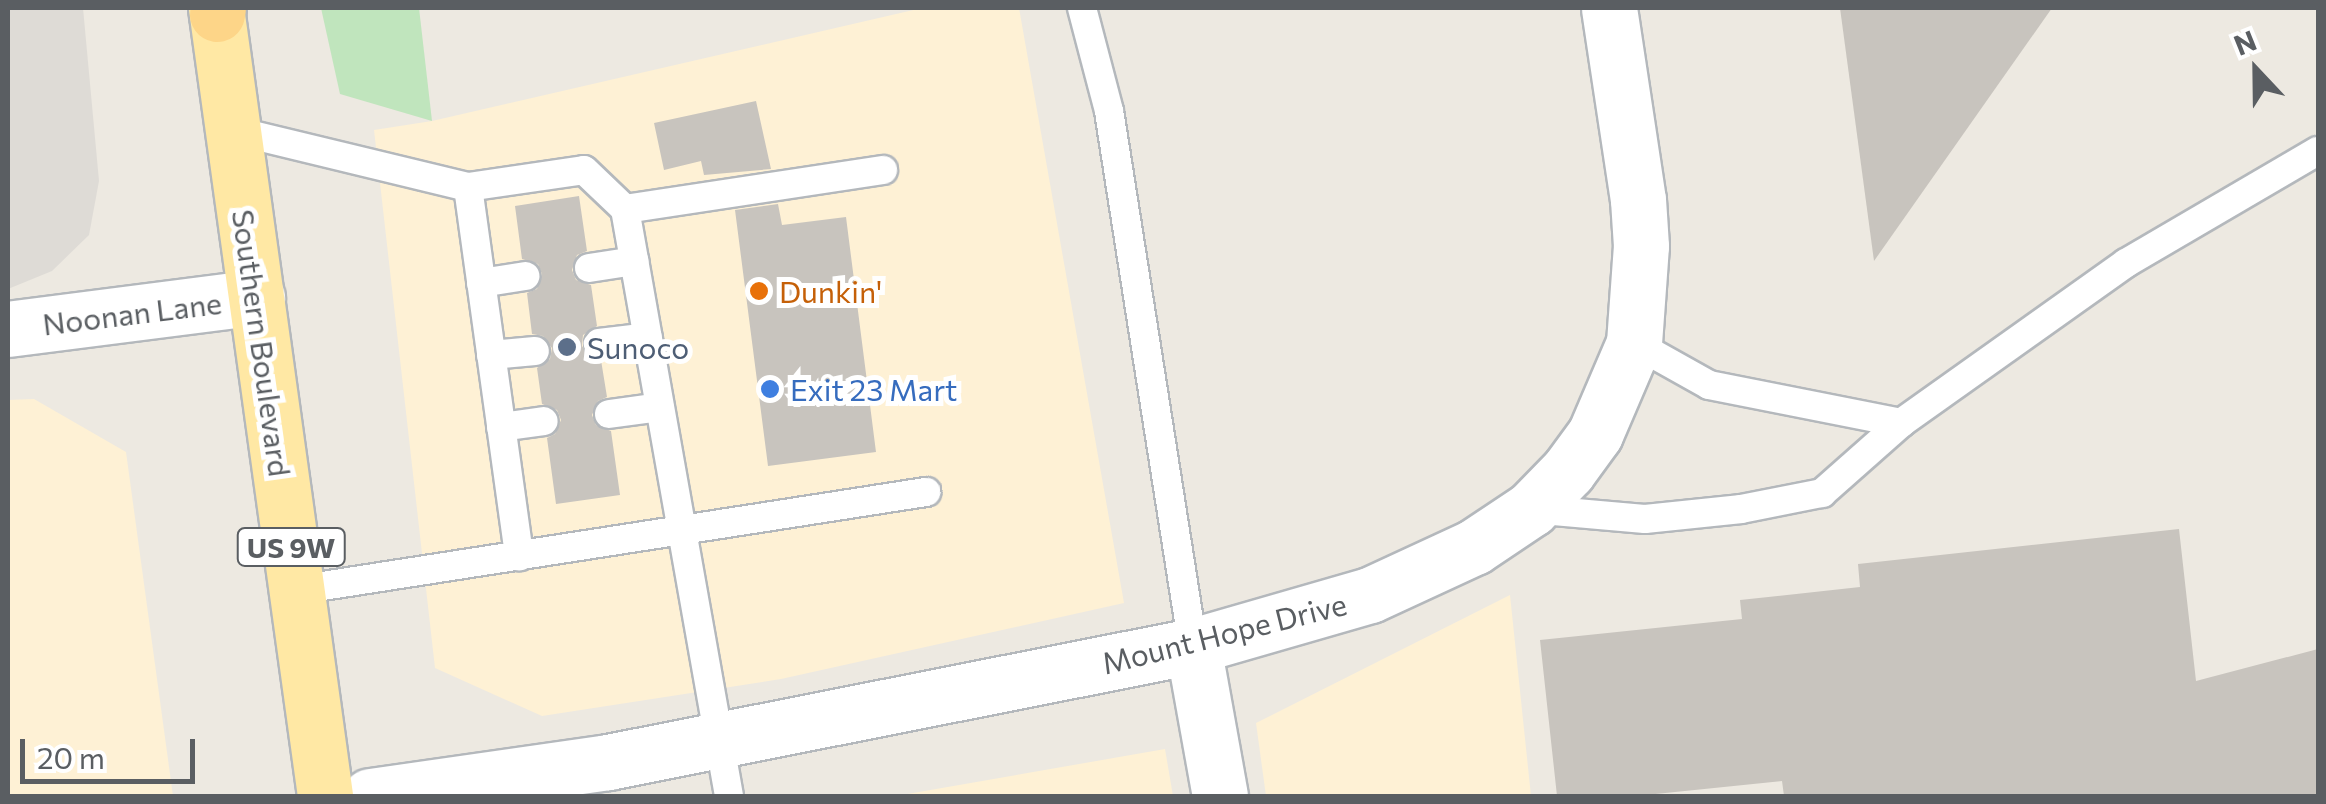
<!DOCTYPE html>
<html>
<head>
<meta charset="utf-8">
<style>
	body { margin:0 }
	#map { position:relative; width:2326px; height:804px; overflow:hidden; background:#ede9e1; font-family:Commissioner,sans-serif }
	div>[style] { position:absolute }
	.commercial>* { inset:0; background:#fef1d5 }
	.industrial>* { inset:0; background:#dedbd6 }
	.green>* { inset:0; background:#c0e5bd }
	.building>* { inset:0; background:#c8c4be }
	.roads { filter:drop-shadow(2px 0 #b4b8bc) drop-shadow(-2px 0 #b4b8bc) drop-shadow(0 2px #b4b8bc) drop-shadow(0 -2px #b4b8bc) }
	.service>* { height:28px; margin:-14px; padding:0 14px; transform-origin:14px; border-radius:14px; background:#fff }
	.minor>* { height:55px; margin:-27.5px; padding:0 27.5px; transform-origin:27.5px; border-radius:27.5px; background:#fff }
	.primary>* { height:55px; margin:-27.5px; padding:0 27.5px; transform-origin:27.5px; border-radius:27.5px; background:#ffe8a4 }
	.motorway>* { height:55px; margin:-27.5px; padding:0 27.5px; transform-origin:27.5px; border-radius:27.5px; background:#fdd588 }
	.dots>* { width:28px; height:28px; translate:-50% -50%; box-sizing:border-box; border:5px solid #fff; border-radius:50% }
	span { translate:-50% -50%; white-space:nowrap; text-align:center; line-height:1.15; -webkit-text-stroke:10px #fff; paint-order:stroke }
	.shield-label span { padding:2px 8px; background:#fff; border:2px solid; border-radius:8px; -webkit-text-stroke-width:0 }
	.shield-label { font-size:28px; color:#5a5e62; font-weight:700 }
	.food-label { font-size:30px; color:#c56008 }
	.left { translate:0 -50%; text-align:left }
	.street-label { font-size:30px; color:#5a5e62 }
	.service-label { font-size:30px; color:#4e5e75 }
	.shop-label { font-size:30px; color:#366cbe }
	.frame { position:absolute; inset:0; border:10px solid #5a5e62; pointer-events:none }
	.north { position:absolute; left:2206px; top:20px; width:100px; height:100px; -webkit-text-stroke:8px #fff; paint-order:stroke; rotate:338deg; font-size:28px; font-weight:700; line-height:40px; text-align:center; color:#5a5e62 }
	.north::after { content:''; display:block; margin:auto; width:35px; height:45px; background:#5a5e62; clip-path:polygon(50% 0,100% 100%,50% 72%,0 100%) }
	.scale { position:absolute; left:20px; top:739px; width:175px; height:45px; box-sizing:border-box; border:5px solid #5a5e62; border-top:0; padding-left:12px; font-size:30px; line-height:35px; white-space:nowrap; color:#5a5e62; -webkit-text-stroke:8px #fff; paint-order:stroke }
</style>
</head>
<body>
<div id="map">
	<div class="commercial">
		<i style="clip-path:polygon(922px 8px,1019px 8px,1124px 603px,781px 679px,542px 716px,435px 668px,374px 130px,432px 121px)"></i>
		<i style="clip-path:polygon(34px 399px,126px 452px,173px 796px,8px 796px,8px 400px)"></i>
		<i style="clip-path:polygon(1510px 595px,1531px 796px,1266px 796px,1256px 723px)"></i>
		<i style="clip-path:polygon(1165px 749px,1173px 796px,896px 796px)"></i>
	</div>
	<div class="industrial">
		<i style="clip-path:polygon(8px 8px,83px 8px,99px 181px,89px 235px,52px 271px,8px 289px)"></i>
	</div>
	<div class="green">
		<i style="clip-path:polygon(321px 8px,419px 8px,432px 121px,340px 94px)"></i>
	</div>
	<div class="building">
		<i style="clip-path:polygon(1840px 8px,2052px 8px,1874px 261px)"></i>
		<i style="clip-path:polygon(756px 101px,771px 169px,704px 175px,701px 161px,664px 170px,654px 123px)"></i>
		<i style="clip-path:polygon(579px 196px,587px 251px,577px 255px,572px 270px,576px 280px,591px 285px,597px 326px,583px 335px,582px 346px,591px 359px,601px 360px,607px 397px,598px 401px,592px 415px,596px 425px,611px 431px,620px 495px,556px 504px,547px 438px,555px 434px,561px 420px,557px 410px,542px 404px,537px 368px,550px 359px,552px 348px,543px 336px,532px 334px,527px 293px,537px 289px,542px 274px,538px 264px,522px 259px,515px 206px)"></i>
		<i style="clip-path:polygon(778px 204px,782px 225px,846px 217px,876px 452px,768px 466px,735px 210px)"></i>
		<i style="clip-path:polygon(2179px 529px,2196px 681px,2318px 649px,2318px 796px,1784px 796px,1782px 781px,1636px 796px,1557px 796px,1540px 640px,1742px 619px,1740px 600px,1860px 587px,1858px 564px)"></i>
	</div>
	<div class="roads">
		<div class="service">
			<i style="left:1082px;top:8px;width:106px;rotate:75.3deg"></i>
			<i style="left:1109px;top:111px;width:542px;rotate:81.08deg"></i>
			<i style="left:232px;top:130px;width:243px;rotate:13.6deg"></i>
			<i style="left:468px;top:187px;width:117px;rotate:-8.3deg"></i>
			<i style="left:584px;top:170px;width:57px;rotate:43.6deg"></i>
			<i style="left:625px;top:209px;width:596px;rotate:79.95deg"></i>
			<i style="left:468px;top:187px;width:373px;rotate:82.1deg"></i>
			<i style="left:625px;top:209px;width:261px;rotate:-8.6deg"></i>
			<i style="left:589px;top:268px;width:46px;rotate:-8.8deg"></i>
			<i style="left:481px;top:283px;width:45px;rotate:-9deg"></i>
			<i style="left:599px;top:343px;width:49px;rotate:-7deg"></i>
			<i style="left:1634px;top:343px;width:86px;rotate:29.2deg"></i>
			<i style="left:1709px;top:385px;width:196px;rotate:11.2deg"></i>
			<i style="left:491px;top:355px;width:44px;rotate:-5.2deg"></i>
			<i style="left:609px;top:414px;width:51px;rotate:-7.8deg"></i>
			<i style="left:501px;top:427px;width:43px;rotate:-7.9deg"></i>
			<i style="left:1531px;top:509px;width:114px;rotate:5deg"></i>
			<i style="left:1645px;top:519px;width:97px;rotate:-5.9deg"></i>
			<i style="left:1741px;top:509px;width:83px;rotate:-11.2deg"></i>
			<i style="left:1822px;top:493px;width:106px;rotate:-41.5deg"></i>
			<i style="left:1901px;top:423px;width:276px;rotate:-35.4deg"></i>
			<i style="left:2126px;top:263px;width:222px;rotate:-30.3deg"></i>
			<i style="left:297px;top:590px;width:637px;rotate:-8.86deg"></i>
		</div>
		<div class="minor">
			<i style="left:8px;top:329px;width:251px;rotate:-7.3deg"></i>
			<i style="left:1193px;top:646px;width:152px;rotate:79.8deg"></i>
			<i style="left:370px;top:796px;width:240px;rotate:-8.1deg"></i>
			<i style="left:608px;top:762px;width:596px;rotate:-11.22deg"></i>
			<i style="left:1193px;top:646px;width:184px;rotate:-16.1deg"></i>
			<i style="left:1370px;top:595px;width:115px;rotate:-24.8deg"></i>
			<i style="left:1474px;top:547px;width:69px;rotate:-33.7deg"></i>
			<i style="left:1531px;top:509px;width:53px;rotate:-45.8deg"></i>
			<i style="left:1568px;top:471px;width:46px;rotate:-53.9deg"></i>
			<i style="left:1595px;top:434px;width:99px;rotate:-66.8deg"></i>
			<i style="left:1634px;top:343px;width:97px;rotate:-85.9deg"></i>
			<i style="left:1641px;top:246px;width:46px;rotate:-93.7deg"></i>
			<i style="left:1638px;top:200px;width:194px;rotate:-98.6deg"></i>
		</div>
		<div class="primary">
			<i style="left:216px;top:8px;width:796px;rotate:82.12deg"></i>
		</div>
		<div class="motorway">
			<i style="left:217px;top:14px;width:6px;rotate:-81deg"></i>
		</div>
	</div>
	<div class="dots">
		<i style="left:759px;top:291px;background:#e8710a"></i>
		<i style="left:567px;top:347px;background:#5c6f8a"></i>
		<i style="left:770px;top:389px;background:#3f7fe0"></i>
	</div>
	<div class="shield-label">
		<span style="left:291px;top:547px">US 9W</span>
	</div>
	<div class="food-label">
		<span class="left" style="left:779px;top:291px">Dunkin'</span>
	</div>
	<div class="street-label">
		<span style="left:132px;top:313px;rotate:-7deg">Noonan Lane</span>
		<span style="left:262px;top:343px;rotate:82deg">Southern Boulevard</span>
		<span style="left:1224px;top:633px;rotate:-14deg">Mount Hope Drive</span>
	</div>
	<div class="service-label">
		<span class="left" style="left:587px;top:347px">Sunoco</span>
	</div>
	<div class="shop-label">
		<span class="left" style="left:790px;top:389px">Exit 23 Mart</span>
	</div>
	<div class="frame"></div>
	<div class="north">N</div>
	<div class="scale">20 m</div>
</div>
</body>
</html>
